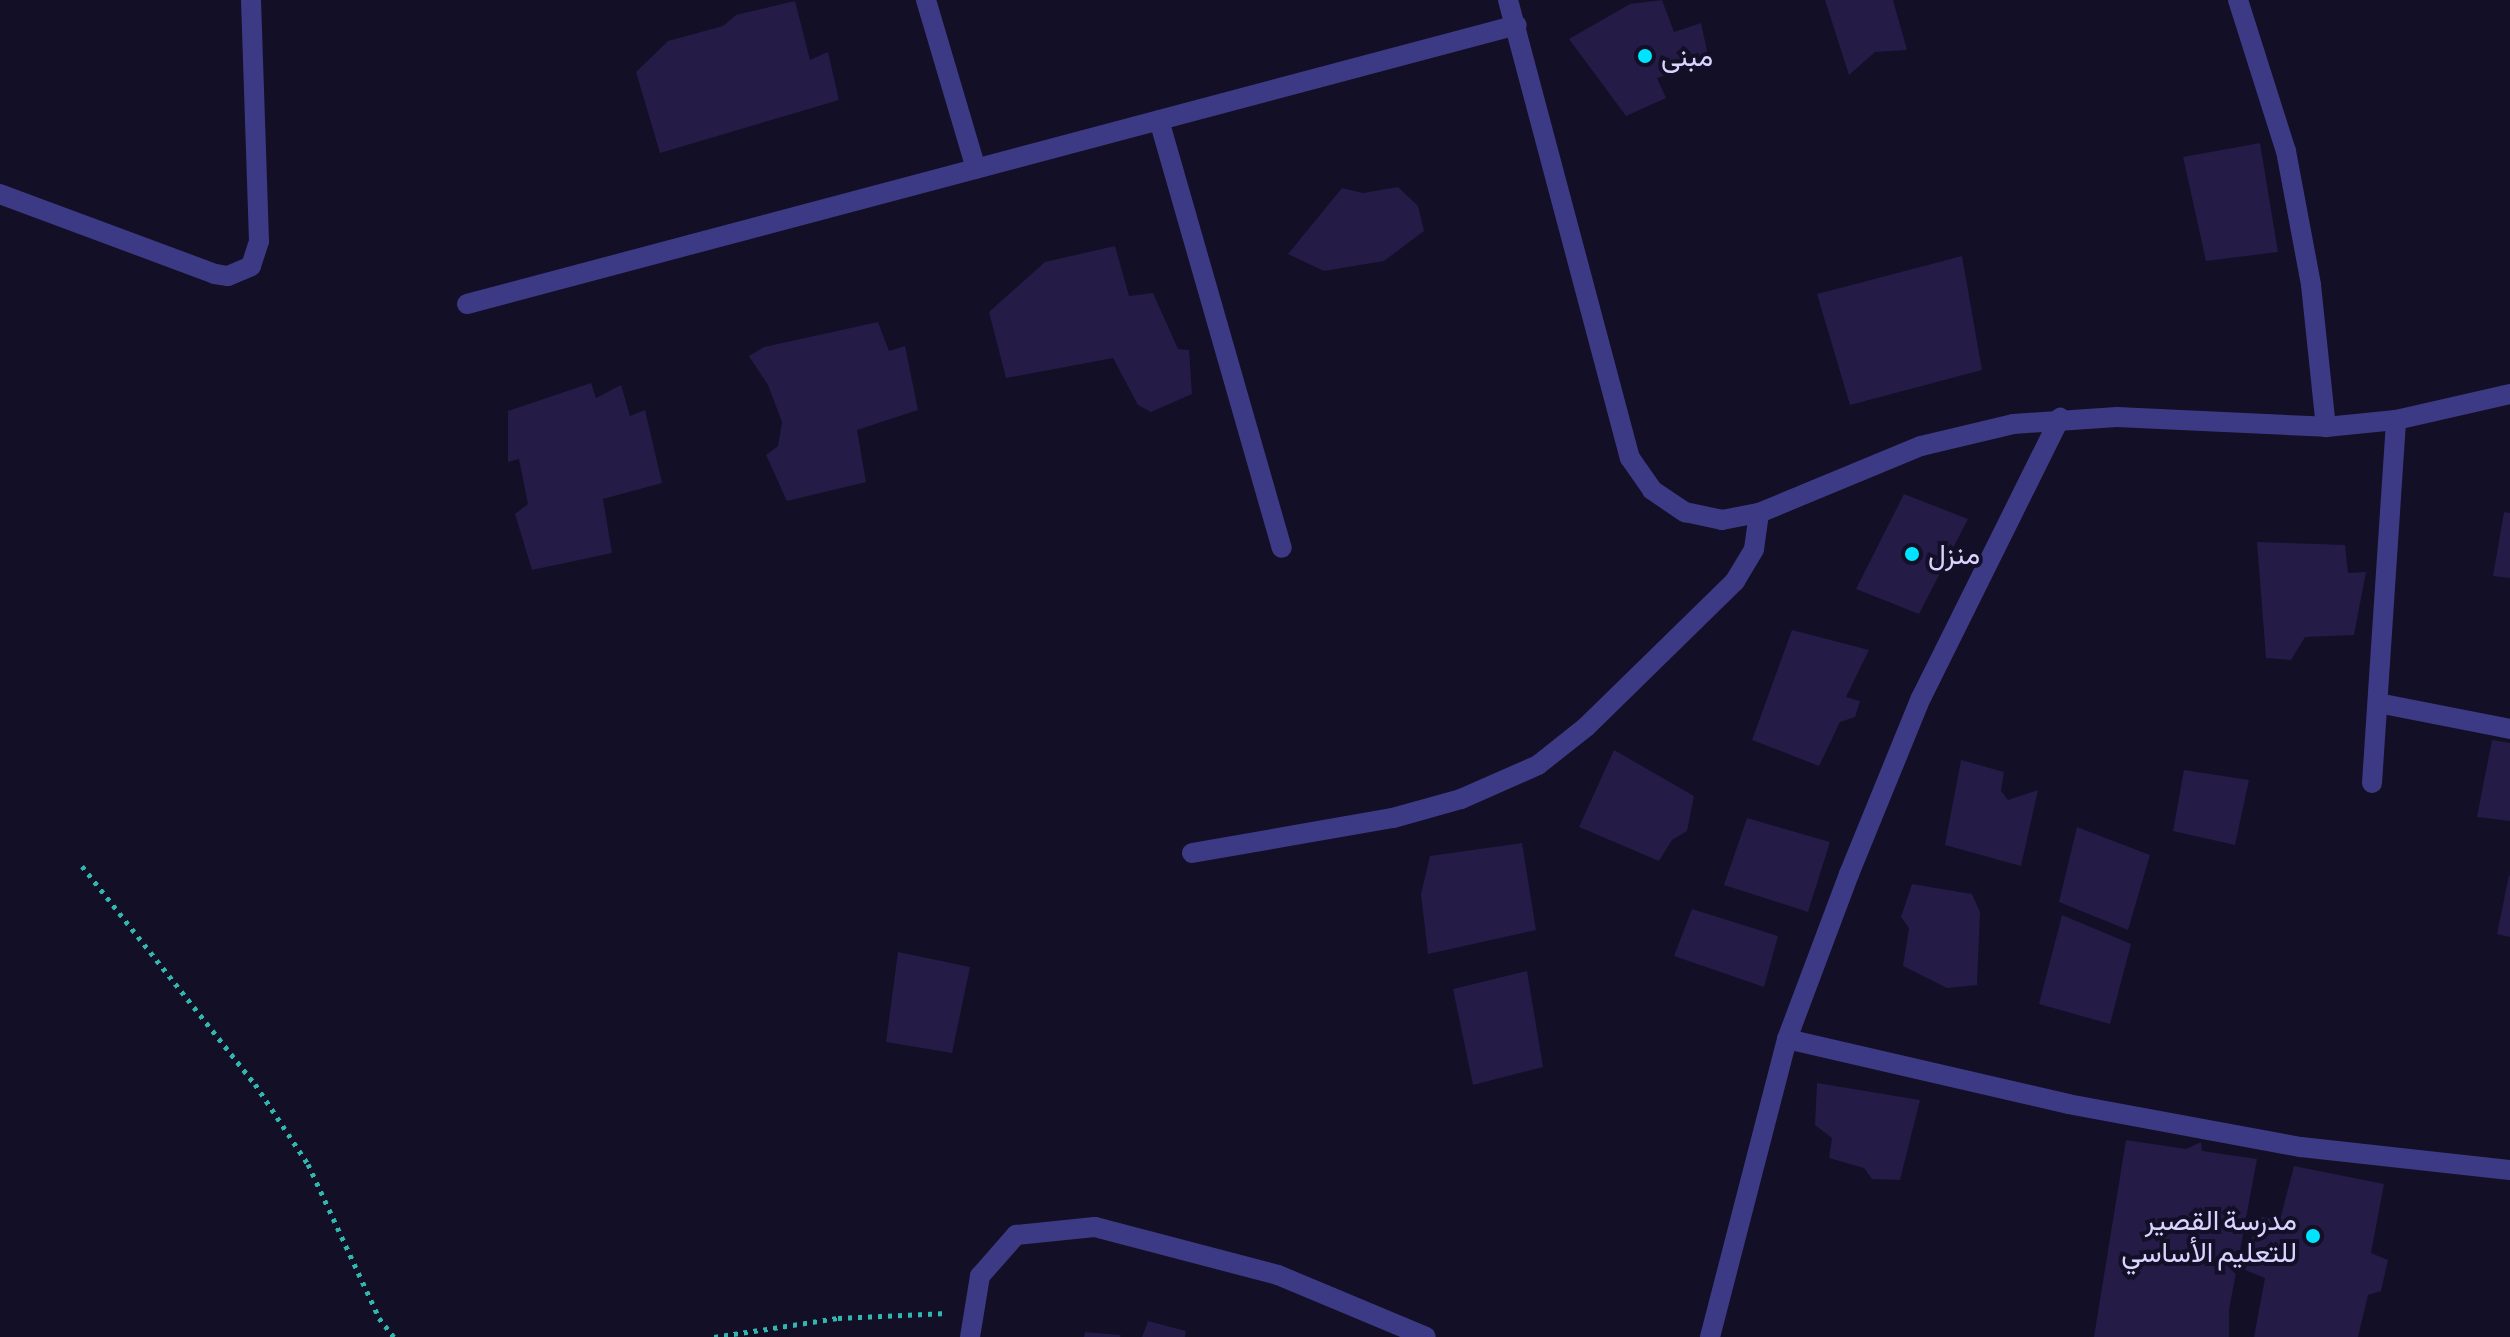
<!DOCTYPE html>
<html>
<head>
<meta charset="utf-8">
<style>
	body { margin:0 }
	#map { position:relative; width:2510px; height:1337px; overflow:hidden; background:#130f26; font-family:"Asap Condensed",Vazirmatn,sans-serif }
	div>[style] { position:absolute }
	.building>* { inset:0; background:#241b47 }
	.path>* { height:5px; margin-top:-2.5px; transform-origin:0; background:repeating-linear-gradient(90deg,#2fb8b0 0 4px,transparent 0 10px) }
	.minor>* { height:20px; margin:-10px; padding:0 10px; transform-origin:10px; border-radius:10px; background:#3d3a85 }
	.dots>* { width:22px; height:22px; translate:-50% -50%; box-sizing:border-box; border:4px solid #130f26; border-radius:50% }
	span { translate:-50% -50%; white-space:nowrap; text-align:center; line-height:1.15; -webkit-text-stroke:8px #130f26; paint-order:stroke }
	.poi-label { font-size:28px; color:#d9d4ff }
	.left { translate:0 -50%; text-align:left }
	.right { translate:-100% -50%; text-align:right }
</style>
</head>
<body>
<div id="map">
	<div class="building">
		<i style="clip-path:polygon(1662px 0,1674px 32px,1701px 23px,1709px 60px,1657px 78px,1666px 98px,1626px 116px,1569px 39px,1630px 4px)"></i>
		<i style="clip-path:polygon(1825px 0,1893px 0,1907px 50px,1875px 52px,1849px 75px)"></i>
		<i style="clip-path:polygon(795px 1px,810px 60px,828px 52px,839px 100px,660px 153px,636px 72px,668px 41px,723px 26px,736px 15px)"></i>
		<i style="clip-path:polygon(2260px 143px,2278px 252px,2206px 261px,2183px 157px)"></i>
		<i style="clip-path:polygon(1398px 187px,1418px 206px,1424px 231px,1384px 261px,1324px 271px,1288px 254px,1342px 188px,1363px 193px)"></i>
		<i style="clip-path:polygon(1115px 246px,1129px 296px,1153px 293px,1178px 349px,1189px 350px,1192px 394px,1151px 412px,1138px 405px,1113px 358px,1006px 378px,989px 312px,1045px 262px)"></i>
		<i style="clip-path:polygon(1962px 256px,1982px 370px,1850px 405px,1817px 294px)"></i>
		<i style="clip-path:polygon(878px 322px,889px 351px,905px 346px,918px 410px,857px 430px,866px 482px,787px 501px,766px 455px,778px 446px,782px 422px,768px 385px,749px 356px,764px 347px)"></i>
		<i style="clip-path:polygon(591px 383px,596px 398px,621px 385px,630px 416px,645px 410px,662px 483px,603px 499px,612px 553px,532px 570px,515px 514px,528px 504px,519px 459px,508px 462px,508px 411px)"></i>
		<i style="clip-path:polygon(1904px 494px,1968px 519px,1919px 614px,1856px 589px)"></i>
		<i style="clip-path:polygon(2504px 512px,2510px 513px,2510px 578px,2493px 576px)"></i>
		<i style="clip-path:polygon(2257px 542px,2345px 545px,2348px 573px,2366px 572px,2354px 635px,2305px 637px,2291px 660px,2266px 658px)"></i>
		<i style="clip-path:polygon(1792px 630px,1869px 650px,1846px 697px,1860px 701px,1855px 717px,1840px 722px,1819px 766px,1752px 740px)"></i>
		<i style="clip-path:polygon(2492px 740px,2510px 743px,2510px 821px,2477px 817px)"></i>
		<i style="clip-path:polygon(1614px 750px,1694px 796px,1687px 831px,1672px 840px,1659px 861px,1579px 827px)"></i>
		<i style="clip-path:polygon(1961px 760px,2004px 772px,2001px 791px,2008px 800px,2038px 790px,2021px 866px,1945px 845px)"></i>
		<i style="clip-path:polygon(2184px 770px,2249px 780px,2235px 845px,2173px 831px)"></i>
		<i style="clip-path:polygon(1747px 818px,1830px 842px,1808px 912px,1724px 885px)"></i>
		<i style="clip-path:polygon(2077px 827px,2150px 855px,2128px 930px,2059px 902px)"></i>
		<i style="clip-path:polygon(1522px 843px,1536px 930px,1428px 954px,1421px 894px,1430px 856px)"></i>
		<i style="clip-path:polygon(2509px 875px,2510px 876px,2510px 937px,2497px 934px)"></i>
		<i style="clip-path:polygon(1912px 884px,1972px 894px,1980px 912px,1977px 985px,1947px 988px,1903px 966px,1909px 928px,1901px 917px)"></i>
		<i style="clip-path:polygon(1692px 909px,1778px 936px,1764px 987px,1674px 956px)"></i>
		<i style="clip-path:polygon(2062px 915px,2131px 944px,2110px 1024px,2039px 1004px)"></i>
		<i style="clip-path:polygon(898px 952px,970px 967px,952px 1053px,886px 1042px)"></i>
		<i style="clip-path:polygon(1527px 971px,1543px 1067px,1473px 1085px,1453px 989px)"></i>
		<i style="clip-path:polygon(1817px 1083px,1920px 1100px,1900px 1180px,1872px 1179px,1864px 1168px,1829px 1158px,1832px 1138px,1815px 1125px)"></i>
		<i style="clip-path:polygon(2126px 1140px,2186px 1149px,2201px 1142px,2202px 1151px,2257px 1159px,2229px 1310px,2229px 1337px,2094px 1337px)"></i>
		<i style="clip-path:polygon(2294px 1166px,2384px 1184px,2371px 1253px,2388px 1260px,2381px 1291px,2368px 1295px,2358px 1337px,2254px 1337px,2265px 1278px,2245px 1270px,2257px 1216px,2280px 1220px)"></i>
		<i style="clip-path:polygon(1148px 1321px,1186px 1331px,1185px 1337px,1142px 1337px)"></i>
		<i style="clip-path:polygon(1085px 1332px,1121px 1335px,1120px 1337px,1084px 1337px)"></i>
	</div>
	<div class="path">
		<i style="left:82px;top:866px;width:278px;rotate:51.6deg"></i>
		<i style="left:255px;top:1084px;width:96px;rotate:56.5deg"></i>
		<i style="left:308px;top:1164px;width:170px;rotate:65.2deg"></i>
		<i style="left:379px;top:1318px;width:24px;rotate:52deg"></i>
		<i style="left:714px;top:1337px;width:125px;rotate:-8.7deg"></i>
		<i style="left:838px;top:1318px;width:109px;rotate:-2.6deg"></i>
	</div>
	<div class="minor">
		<i style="left:926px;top:0;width:176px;rotate:73.5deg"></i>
		<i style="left:1508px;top:0;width:474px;rotate:75.1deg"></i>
		<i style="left:1630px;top:458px;width:39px;rotate:55deg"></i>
		<i style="left:1652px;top:490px;width:40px;rotate:34deg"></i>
		<i style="left:1685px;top:512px;width:38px;rotate:12deg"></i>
		<i style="left:1722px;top:520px;width:38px;rotate:-11deg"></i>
		<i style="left:1759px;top:513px;width:175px;rotate:-22.5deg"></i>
		<i style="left:1921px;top:446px;width:95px;rotate:-13.4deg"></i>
		<i style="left:2013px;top:424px;width:104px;rotate:-3.9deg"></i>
		<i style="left:2117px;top:417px;width:209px;rotate:2.7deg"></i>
		<i style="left:2326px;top:427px;width:70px;rotate:-5.7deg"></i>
		<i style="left:2396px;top:420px;width:117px;rotate:-12.8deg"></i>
		<i style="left:2238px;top:0;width:158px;rotate:72.4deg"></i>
		<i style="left:2286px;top:151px;width:136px;rotate:79.4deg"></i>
		<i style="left:2311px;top:285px;width:143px;rotate:84deg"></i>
		<i style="left:1159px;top:120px;width:445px;rotate:74deg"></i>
		<i style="left:0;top:194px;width:229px;rotate:20.4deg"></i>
		<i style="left:215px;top:274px;width:13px;rotate:9deg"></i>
		<i style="left:228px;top:276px;width:25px;rotate:-23deg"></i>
		<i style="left:251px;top:266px;width:26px;rotate:-72deg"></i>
		<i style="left:259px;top:241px;width:241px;rotate:-91.9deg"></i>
		<i style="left:467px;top:304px;width:1086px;rotate:-14.88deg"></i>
		<i style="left:2378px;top:703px;width:135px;rotate:11.1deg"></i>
		<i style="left:2372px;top:783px;width:364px;rotate:-86.2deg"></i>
		<i style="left:1192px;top:853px;width:204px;rotate:-9.9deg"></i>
		<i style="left:1393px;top:818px;width:71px;rotate:-15.6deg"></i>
		<i style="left:1461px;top:799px;width:84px;rotate:-23.8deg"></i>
		<i style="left:1538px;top:765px;width:61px;rotate:-38.4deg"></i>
		<i style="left:1586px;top:727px;width:209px;rotate:-44.4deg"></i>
		<i style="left:1735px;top:581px;width:37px;rotate:-59deg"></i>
		<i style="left:1754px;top:549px;width:36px;rotate:-82deg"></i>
		<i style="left:1787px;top:1039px;width:288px;rotate:13deg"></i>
		<i style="left:2068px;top:1104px;width:237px;rotate:10.5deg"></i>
		<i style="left:2301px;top:1147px;width:210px;rotate:6.3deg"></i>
		<i style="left:970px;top:1337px;width:62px;rotate:-80.7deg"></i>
		<i style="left:980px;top:1276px;width:55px;rotate:-48.7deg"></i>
		<i style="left:1016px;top:1235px;width:79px;rotate:-5.8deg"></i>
		<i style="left:1095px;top:1227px;width:189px;rotate:14.7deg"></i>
		<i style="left:1278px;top:1275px;width:160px;rotate:22.7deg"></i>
		<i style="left:1710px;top:1337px;width:308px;rotate:-75.5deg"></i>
		<i style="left:1787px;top:1039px;width:176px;rotate:-69.4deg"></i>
		<i style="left:1849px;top:874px;width:190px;rotate:-67.8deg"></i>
		<i style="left:1921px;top:698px;width:313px;rotate:-63.6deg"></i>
	</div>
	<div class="dots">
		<i style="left:1645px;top:56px;background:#00e5ff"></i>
		<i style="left:1912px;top:554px;background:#00e5ff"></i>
		<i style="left:2313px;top:1236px;background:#00e5ff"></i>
	</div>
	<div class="poi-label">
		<span class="left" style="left:1661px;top:56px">مبنى</span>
		<span class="left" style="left:1928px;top:554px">منزل</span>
		<span class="right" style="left:2297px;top:1236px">مدرسة القصير<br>للتعليم الأساسي</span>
	</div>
</div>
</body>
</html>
